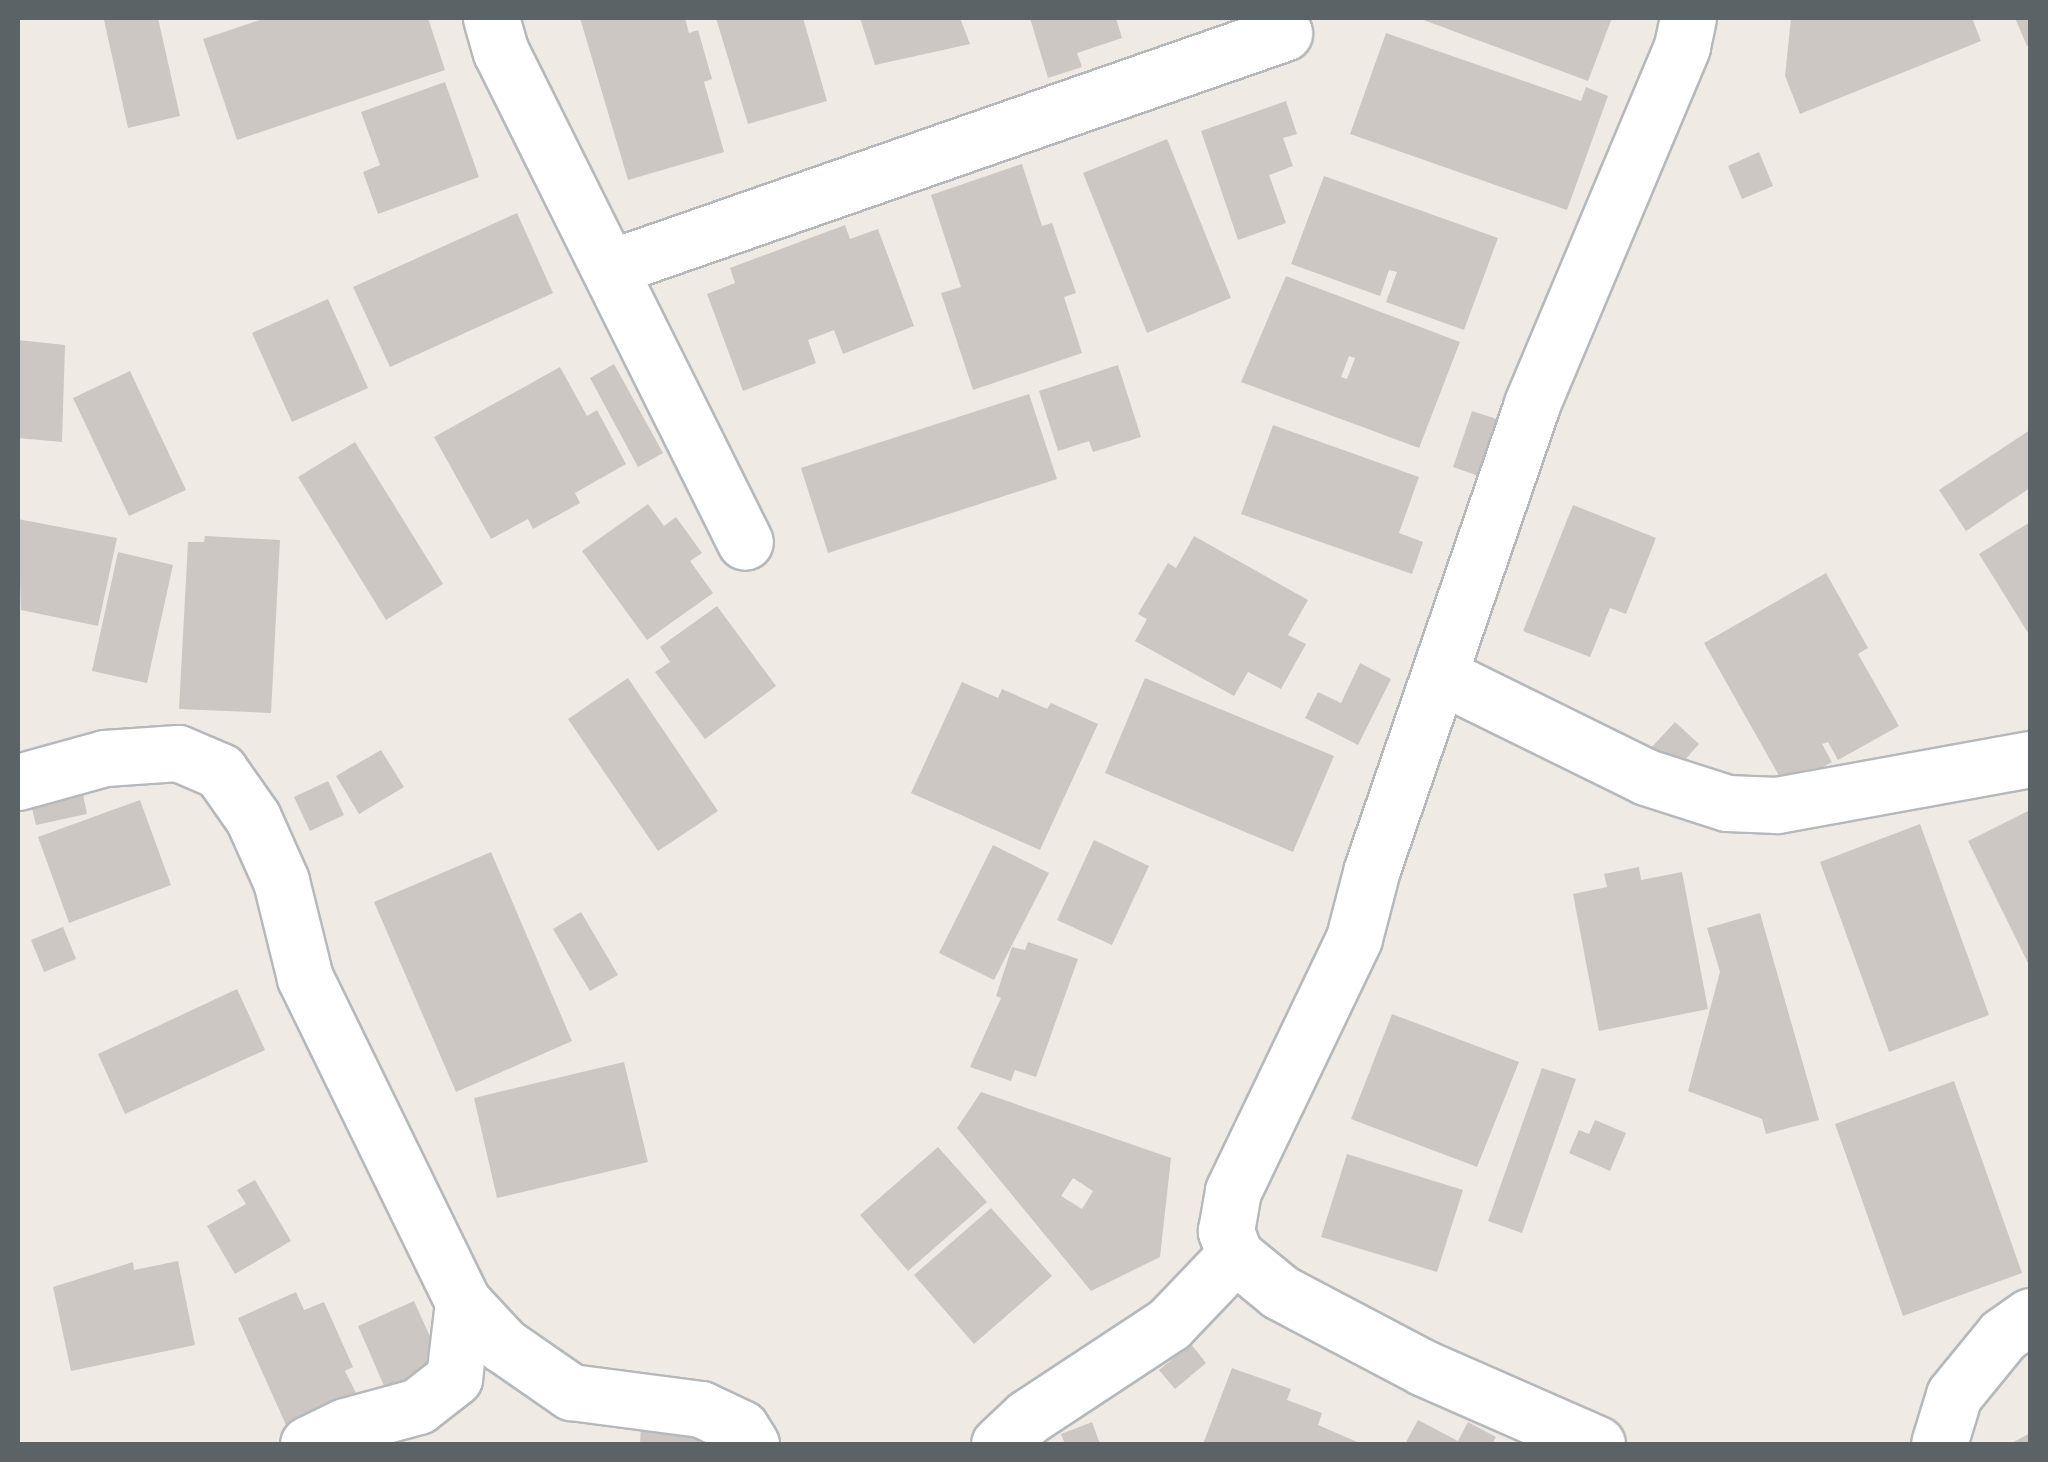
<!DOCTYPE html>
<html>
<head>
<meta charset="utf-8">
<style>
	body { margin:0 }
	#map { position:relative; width:2048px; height:1462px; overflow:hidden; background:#f0eae4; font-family:"Exo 2",sans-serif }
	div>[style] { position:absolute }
	.building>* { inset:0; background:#cdc7c3 }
	.roads { filter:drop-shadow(2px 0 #b5b9bc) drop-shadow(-2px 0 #b5b9bc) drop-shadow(0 2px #b5b9bc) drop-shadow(0 -2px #b5b9bc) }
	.minor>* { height:55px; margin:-27.5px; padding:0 27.5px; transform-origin:27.5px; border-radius:27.5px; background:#fff }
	span { translate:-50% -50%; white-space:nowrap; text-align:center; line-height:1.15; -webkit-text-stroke:8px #fff; paint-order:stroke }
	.frame { position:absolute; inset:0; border:20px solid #5c6366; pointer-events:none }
</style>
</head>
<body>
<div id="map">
	<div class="building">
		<i style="clip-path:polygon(158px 18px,180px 116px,128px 128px,104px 20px)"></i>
		<i style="clip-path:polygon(266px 18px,428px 18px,445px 70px,237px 140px,203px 39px)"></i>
		<i style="clip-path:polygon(580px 18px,685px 18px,689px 33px,698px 30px,712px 79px,704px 82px,724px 152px,628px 180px)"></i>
		<i style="clip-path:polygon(716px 18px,803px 18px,827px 101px,748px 124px)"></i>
		<i style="clip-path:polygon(860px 18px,960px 18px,970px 44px,875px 65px)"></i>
		<i style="clip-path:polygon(1030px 18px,1116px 18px,1122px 38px,1077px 53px,1082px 67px,1048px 78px)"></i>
		<i style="clip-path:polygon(1418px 18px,1612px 18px,1588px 81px)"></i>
		<i style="clip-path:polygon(1791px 18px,1972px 18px,1981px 41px,1800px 114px,1785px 76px)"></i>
		<i style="clip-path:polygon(2015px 18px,2030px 18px,2030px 45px,2027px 46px)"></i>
		<i style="clip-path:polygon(1386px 33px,1581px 101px,1586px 87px,1608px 96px,1567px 210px,1350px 134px)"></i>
		<i style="clip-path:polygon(445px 82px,479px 177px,378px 214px,363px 172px,380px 165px,361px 112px)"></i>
		<i style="clip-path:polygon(1286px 101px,1297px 134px,1283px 138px,1293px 166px,1269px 175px,1286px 223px,1238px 240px,1201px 131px)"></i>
		<i style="clip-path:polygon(1167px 139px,1231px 298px,1147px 333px,1083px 173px)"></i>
		<i style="clip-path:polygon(1759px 152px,1773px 186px,1742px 199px,1728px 166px)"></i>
		<i style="clip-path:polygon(1022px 164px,1042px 226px,1052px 223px,1076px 293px,1064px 297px,1082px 353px,973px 390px,941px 293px,961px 287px,931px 195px)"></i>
		<i style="clip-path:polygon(1324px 176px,1498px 238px,1464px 330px,1386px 302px,1397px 272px,1389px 270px,1380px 296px,1291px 264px)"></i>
		<i style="clip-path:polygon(517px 213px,553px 293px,390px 367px,353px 287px)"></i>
		<i style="clip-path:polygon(845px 225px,850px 239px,878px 229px,914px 326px,843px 354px,834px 330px,808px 340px,816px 363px,743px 391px,707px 294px,735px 283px,730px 268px)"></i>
		<i style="clip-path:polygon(evenodd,1286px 276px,1460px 342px,1419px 448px,1241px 382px,1286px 276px,1349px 356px,1355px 358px,1347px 379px,1341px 377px,1349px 356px)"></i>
		<i style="clip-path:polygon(328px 299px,368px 388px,292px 422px,252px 333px)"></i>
		<i style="clip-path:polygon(18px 340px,65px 345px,62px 442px,18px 438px)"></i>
		<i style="clip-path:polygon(614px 364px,663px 453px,638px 467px,590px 378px)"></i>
		<i style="clip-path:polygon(1118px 365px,1141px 437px,1093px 452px,1089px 441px,1058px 451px,1039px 391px)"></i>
		<i style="clip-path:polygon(560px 367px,587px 416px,597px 410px,626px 464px,575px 493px,580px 503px,533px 529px,528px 519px,491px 539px,434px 437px)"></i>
		<i style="clip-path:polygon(130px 371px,186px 490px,129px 516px,73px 398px)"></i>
		<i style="clip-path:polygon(1029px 394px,1057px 479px,828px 553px,801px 468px)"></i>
		<i style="clip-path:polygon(1472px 411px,1500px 420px,1481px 477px,1453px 467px)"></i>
		<i style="clip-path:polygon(1273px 425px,1419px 477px,1399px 533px,1423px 542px,1412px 574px,1241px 514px)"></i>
		<i style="clip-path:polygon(2030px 430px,2030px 488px,1966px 531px,1939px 490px)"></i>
		<i style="clip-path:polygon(355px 442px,443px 584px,386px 620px,298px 477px)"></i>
		<i style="clip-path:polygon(648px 504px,664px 526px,676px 517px,702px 553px,690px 561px,713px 593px,647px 640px,582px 551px)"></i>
		<i style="clip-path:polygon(1573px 505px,1656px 538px,1626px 614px,1610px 608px,1590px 657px,1523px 631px)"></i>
		<i style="clip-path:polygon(18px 519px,117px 538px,98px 626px,21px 610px)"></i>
		<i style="clip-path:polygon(2030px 522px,2030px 636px,1979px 554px)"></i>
		<i style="clip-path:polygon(205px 536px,280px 540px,271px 713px,179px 709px,188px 542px,204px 542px)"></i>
		<i style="clip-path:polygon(1194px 536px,1308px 600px,1288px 635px,1306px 644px,1281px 689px,1248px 672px,1234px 696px,1135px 641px,1147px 619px,1138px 614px,1168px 563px,1176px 568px)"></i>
		<i style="clip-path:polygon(118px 552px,173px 565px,147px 683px,92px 671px)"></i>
		<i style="clip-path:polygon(1826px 573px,1868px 648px,1858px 654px,1899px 726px,1838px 760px,1828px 742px,1822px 744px,1832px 762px,1786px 788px,1704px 643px)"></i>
		<i style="clip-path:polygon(717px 606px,776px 686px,705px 739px,655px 672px,670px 662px,660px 647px)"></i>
		<i style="clip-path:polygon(1360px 663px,1391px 679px,1358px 745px,1305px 718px,1318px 692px,1341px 703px)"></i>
		<i style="clip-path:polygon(628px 678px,718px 811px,658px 851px,568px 719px)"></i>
		<i style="clip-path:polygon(1145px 678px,1334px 756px,1293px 852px,1105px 773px)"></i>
		<i style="clip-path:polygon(962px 682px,998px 698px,1002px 689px,1047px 709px,1051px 703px,1098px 724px,1040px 850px,911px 793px)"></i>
		<i style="clip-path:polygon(1675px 722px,1699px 744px,1674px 772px,1650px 749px)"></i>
		<i style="clip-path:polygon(381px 750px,404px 787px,359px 814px,336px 776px)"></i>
		<i style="clip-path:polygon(80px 779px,87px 814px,36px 825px,31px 804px)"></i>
		<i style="clip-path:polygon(328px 781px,344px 815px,310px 831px,294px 797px)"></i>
		<i style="clip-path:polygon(140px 800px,171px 885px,69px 923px,38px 837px)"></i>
		<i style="clip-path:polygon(2030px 810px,2030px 967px,1968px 841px)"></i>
		<i style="clip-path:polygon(1920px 824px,1989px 1015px,1889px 1052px,1820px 862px)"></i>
		<i style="clip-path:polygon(1094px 840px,1149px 866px,1112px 945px,1057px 920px)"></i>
		<i style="clip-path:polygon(993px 845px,1049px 873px,994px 980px,939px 953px)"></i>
		<i style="clip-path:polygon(491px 852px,572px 1041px,456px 1092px,374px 902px)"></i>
		<i style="clip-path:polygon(1639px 867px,1641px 880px,1682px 872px,1708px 1009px,1599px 1031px,1573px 894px,1607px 887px,1604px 874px)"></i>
		<i style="clip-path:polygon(581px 912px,618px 975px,590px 991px,553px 929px)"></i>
		<i style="clip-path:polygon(1760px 913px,1819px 1120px,1766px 1134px,1762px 1119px,1688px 1091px,1720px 972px,1707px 928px)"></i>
		<i style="clip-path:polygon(63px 927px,76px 959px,44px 972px,31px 940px)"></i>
		<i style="clip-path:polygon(1028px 942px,1078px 959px,1036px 1077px,1015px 1070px,1011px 1081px,970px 1067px,1001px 998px,996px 996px,1012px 947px,1025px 950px)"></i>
		<i style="clip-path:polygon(237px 989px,265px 1050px,125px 1114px,98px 1054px)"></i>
		<i style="clip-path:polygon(1392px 1014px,1519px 1062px,1477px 1167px,1351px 1119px)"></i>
		<i style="clip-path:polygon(624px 1062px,648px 1162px,497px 1198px,474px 1098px)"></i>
		<i style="clip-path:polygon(1542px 1068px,1576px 1079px,1522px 1233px,1488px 1221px)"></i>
		<i style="clip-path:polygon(1954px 1081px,2022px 1273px,1903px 1316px,1835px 1124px)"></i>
		<i style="clip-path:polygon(evenodd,981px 1092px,1171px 1158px,1160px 1257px,1091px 1291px,957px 1128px,981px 1092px,1073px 1178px,1093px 1191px,1082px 1209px,1061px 1196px,1073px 1178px)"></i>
		<i style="clip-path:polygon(1595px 1120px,1626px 1133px,1610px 1171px,1569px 1153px,1579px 1130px,1589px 1134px)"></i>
		<i style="clip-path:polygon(938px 1147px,987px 1202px,908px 1271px,860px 1215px)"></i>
		<i style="clip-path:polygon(1347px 1154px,1463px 1190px,1437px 1272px,1321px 1237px)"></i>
		<i style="clip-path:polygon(255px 1180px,291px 1241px,235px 1274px,207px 1226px,246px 1204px,237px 1190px)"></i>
		<i style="clip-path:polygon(991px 1208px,1052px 1276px,974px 1344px,914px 1275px)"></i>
		<i style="clip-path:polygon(178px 1261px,195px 1345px,71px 1371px,53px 1287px,133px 1262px,134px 1270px)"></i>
		<i style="clip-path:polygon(296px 1292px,304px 1310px,324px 1302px,353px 1367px,345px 1371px,356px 1393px,286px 1425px,238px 1318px)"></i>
		<i style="clip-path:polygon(414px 1301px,445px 1370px,388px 1395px,358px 1326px)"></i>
		<i style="clip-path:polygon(1191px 1344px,1206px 1363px,1175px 1389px,1159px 1370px)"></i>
		<i style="clip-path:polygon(1232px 1368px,1291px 1389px,1287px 1400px,1322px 1413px,1318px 1425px,1362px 1444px,1203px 1444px)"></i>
		<i style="clip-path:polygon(1418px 1420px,1458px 1441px,1468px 1422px,1496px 1437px,1492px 1444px,1405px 1444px)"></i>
		<i style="clip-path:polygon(1092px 1422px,1100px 1444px,1065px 1444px,1061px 1434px)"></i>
		<i style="clip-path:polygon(641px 1427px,716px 1433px,715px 1444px,640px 1444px)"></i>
		<i style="clip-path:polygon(2030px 1433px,2030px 1444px,2010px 1444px)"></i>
	</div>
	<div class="roads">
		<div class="minor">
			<i style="left:491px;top:18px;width:35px;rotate:74deg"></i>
			<i style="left:501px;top:52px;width:547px;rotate:63.53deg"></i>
			<i style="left:609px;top:268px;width:715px;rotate:-19.2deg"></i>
			<i style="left:1441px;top:676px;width:229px;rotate:26.2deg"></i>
			<i style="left:1646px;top:777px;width:85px;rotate:17.8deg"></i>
			<i style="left:1727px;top:803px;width:50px;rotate:2.3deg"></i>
			<i style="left:1777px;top:805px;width:257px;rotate:-10.3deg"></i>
			<i style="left:18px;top:782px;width:90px;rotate:-15.4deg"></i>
			<i style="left:105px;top:758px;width:73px;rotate:-3.9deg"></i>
			<i style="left:178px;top:753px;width:46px;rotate:23.2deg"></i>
			<i style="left:220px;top:771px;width:57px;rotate:54.9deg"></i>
			<i style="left:253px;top:818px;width:69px;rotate:66deg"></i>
			<i style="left:281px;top:881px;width:100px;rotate:76.1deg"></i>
			<i style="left:305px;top:978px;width:360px;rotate:64deg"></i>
			<i style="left:463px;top:1302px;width:59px;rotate:47.1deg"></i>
			<i style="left:503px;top:1345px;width:83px;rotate:34.7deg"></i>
			<i style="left:571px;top:1392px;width:131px;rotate:7.5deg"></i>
			<i style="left:701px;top:1409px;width:44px;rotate:25.4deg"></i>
			<i style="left:741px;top:1428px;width:19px;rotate:58deg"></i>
			<i style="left:308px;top:1444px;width:41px;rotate:-25.9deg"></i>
			<i style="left:345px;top:1426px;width:76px;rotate:-15.3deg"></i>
			<i style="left:418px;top:1406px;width:46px;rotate:-37.9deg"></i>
			<i style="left:454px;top:1378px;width:77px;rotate:-83.2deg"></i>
			<i style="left:999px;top:1444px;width:40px;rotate:-43deg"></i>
			<i style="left:1028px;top:1417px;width:169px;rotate:-33.4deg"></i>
			<i style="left:1169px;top:1324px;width:95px;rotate:-46.3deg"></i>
			<i style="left:1597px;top:1444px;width:189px;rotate:-156.3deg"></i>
			<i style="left:1424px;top:1368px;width:163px;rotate:-152.2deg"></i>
			<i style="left:1280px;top:1292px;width:58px;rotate:-140.6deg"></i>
			<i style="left:1235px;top:1255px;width:26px;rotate:-111deg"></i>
			<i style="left:1226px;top:1231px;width:41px;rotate:-80.1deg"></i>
			<i style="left:1233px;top:1191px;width:280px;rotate:-64.4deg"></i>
			<i style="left:1354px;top:938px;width:71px;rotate:-75.4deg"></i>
			<i style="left:1372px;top:869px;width:490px;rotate:-71deg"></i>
			<i style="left:1531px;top:406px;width:390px;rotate:-67.2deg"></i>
			<i style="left:1682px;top:46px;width:29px;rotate:-78deg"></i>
			<i style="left:1939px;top:1444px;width:51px;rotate:-73deg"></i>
			<i style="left:1954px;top:1395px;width:77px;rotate:-50.8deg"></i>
			<i style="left:2003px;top:1335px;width:33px;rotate:-35deg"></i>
		</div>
	</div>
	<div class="frame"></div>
</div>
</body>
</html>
